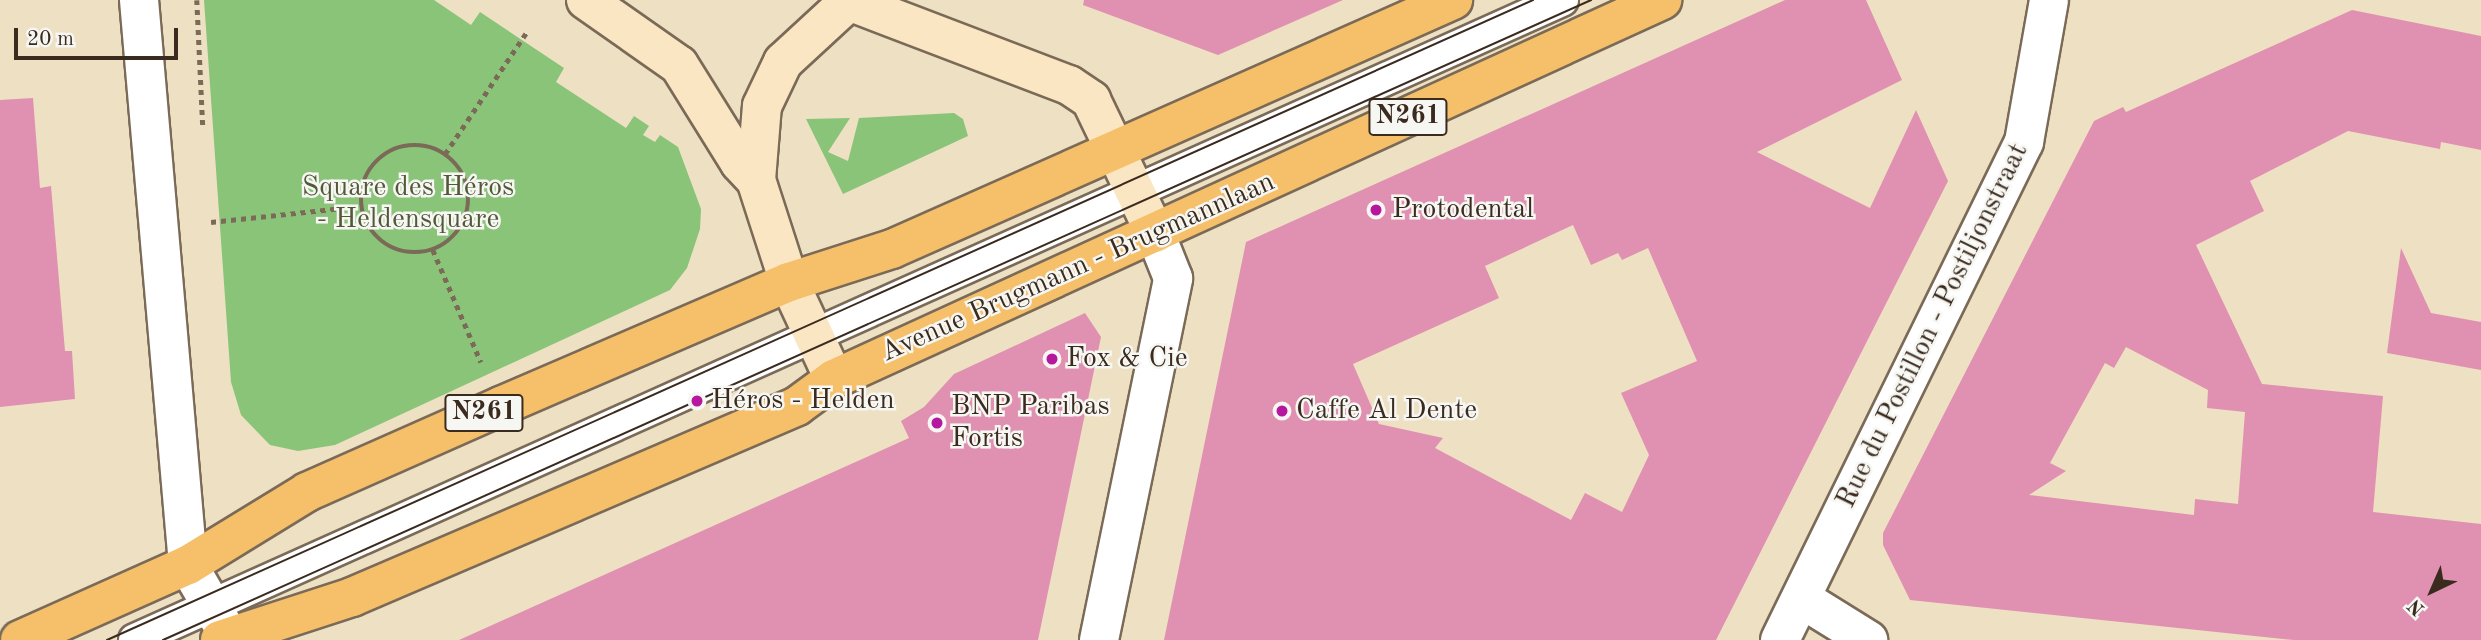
<!DOCTYPE html>
<html>
<head>
<meta charset="utf-8">
<style>
	body { margin:0 }
	#map { position:relative; width:2481px; height:640px; overflow:hidden; background:#eee0c2; font-family:"Old Standard TT",serif }
	div>[style] { position:absolute }
	.green>* { inset:0; background:#8ac479 }
	.building>* { inset:0; background:#e091b1 }
	.path>* { height:4.5px; margin-top:-2.25px; transform-origin:0; background:repeating-linear-gradient(90deg,#7a6a57 0 5px,transparent 0 10px) }
	.path>.ring { margin:-2.25px; padding:0; box-sizing:content-box; background:none; border:4.5px solid #7a6a57; border-radius:50% }
	.roads { filter:drop-shadow(2px 0 #7a6a57) drop-shadow(-2px 0 #7a6a57) drop-shadow(0 2px #7a6a57) drop-shadow(0 -2px #7a6a57) }
	.service>* { height:32px; margin:-16px; padding:0 16px; transform-origin:16px; border-radius:16px; background:#fff }
	.minor>* { height:38px; margin:-19px; padding:0 19px; transform-origin:19px; border-radius:19px; background:#fff }
	.secondary>* { height:38px; margin:-19px; padding:0 19px; transform-origin:19px; border-radius:19px; background:#fbe6c4 }
	.primary>* { height:38px; margin:-19px; padding:0 19px; transform-origin:19px; border-radius:19px; background:#f6c06b }
	.tram>* { height:2px; margin:-1px; padding:0 1px; transform-origin:1px; border-radius:1px; background:#3b2a1e }
	.dots>* { width:19px; height:19px; translate:-50% -50%; box-sizing:border-box; border:4px solid #f6f6f2; border-radius:50% }
	span { translate:-50% -50%; white-space:nowrap; text-align:center; line-height:1.15; -webkit-text-stroke:5px #f6f6f2; paint-order:stroke }
	.shield-label span { padding:2px 5px; background:#f6f6f2; border:2px solid; border-radius:5px; -webkit-text-stroke-width:0 }
	.shield-label { font-size:26px; color:#3b2a1e; font-weight:700 }
	.park-label { font-size:28px; color:#535839 }
	.poi-label { font-size:28px; color:#3b2a1e }
	.left { translate:0 -50%; text-align:left }
	.street-label { font-size:28px; color:#3b2a1e }
	.north { position:absolute; left:2397px; top:556px; width:70px; height:70px; -webkit-text-stroke:5px #f6f6f2; paint-order:stroke; rotate:224deg; font-size:19px; font-weight:700; line-height:28px; text-align:center; color:#3b2a1e }
	.north::after { content:''; display:block; margin:auto; width:24px; height:32px; background:#3b2a1e; clip-path:polygon(50% 0,100% 100%,50% 72%,0 100%) }
	.scale { position:absolute; left:14px; top:28px; width:164px; height:32px; box-sizing:border-box; border:4px solid #3b2a1e; border-top:0; padding-left:9px; font-size:21px; line-height:24px; white-space:nowrap; color:#3b2a1e; -webkit-text-stroke:5px #f6f6f2; paint-order:stroke }
</style>
</head>
<body>
<div id="map">
	<div class="green">
		<i style="clip-path:polygon(204px 0,434px 0,471px 25px,480px 12px,564px 68px,556px 82px,626px 128px,634px 116px,649px 126px,643px 135px,655px 142px,660px 135px,678px 147px,701px 209px,700px 229px,687px 268px,670px 290px,335px 445px,298px 451px,270px 445px,241px 415px,231px 382px)"></i>
		<i style="clip-path:polygon(954px 113px,963px 119px,968px 136px,843px 194px,806px 119px,850px 118px,828px 152px,848px 161px,859px 118px)"></i>
	</div>
	<div class="building">
		<i style="clip-path:polygon(1084px 0,1343px 0,1218px 55px,1083px 5px)"></i>
		<i style="clip-path:polygon(evenodd,1785px 0,1866px 0,1902px 80px,1757px 152px,1870px 208px,1916px 110px,1948px 181px,1716px 640px,1164px 640px,1246px 242px,1785px 0,1573px 225px,1591px 265px,1618px 253px,1622px 260px,1648px 248px,1697px 361px,1621px 393px,1649px 455px,1622px 512px,1585px 493px,1571px 520px,1435px 448px,1443px 438px,1379px 424px,1353px 364px,1499px 298px,1485px 266px,1573px 225px)"></i>
		<i style="clip-path:polygon(evenodd,2352px 10px,2481px 36px,2481px 150px,2441px 142px,2440px 149px,2348px 131px,2250px 181px,2264px 211px,2196px 245px,2262px 384px,2383px 396px,2373px 512px,2481px 524px,2481px 640px,2294px 640px,1910px 600px,1883px 545px,1883px 533px,2094px 121px,2123px 107px,2126px 112px,2352px 10px,2126px 347px,2208px 390px,2207px 408px,2245px 412px,2238px 504px,2195px 499px,2194px 515px,2029px 495px,2066px 471px,2050px 463px,2105px 363px,2114px 368px,2126px 347px)"></i>
		<i style="clip-path:polygon(33px 98px,40px 188px,51px 186px,65px 351px,72px 351px,75px 399px,0 407px,0 100px)"></i>
		<i style="clip-path:polygon(2401px 248px,2431px 313px,2481px 322px,2481px 370px,2387px 353px)"></i>
		<i style="clip-path:polygon(1085px 313px,1101px 337px,1038px 640px,459px 640px,909px 438px,901px 421px,924px 407px,954px 374px)"></i>
	</div>
	<div class="path">
		<i style="left:197px;top:0;width:126px;rotate:87.3deg"></i>
		<i class="ring" style="left:361px;top:145px;width:103.5px;height:103.5px"></i>
		<i style="left:445px;top:154px;width:149px;rotate:-56.2deg"></i>
		<i style="left:211px;top:222px;width:151px;rotate:-6.1deg"></i>
		<i style="left:433px;top:250px;width:122px;rotate:66.8deg"></i>
	</div>
	<div class="roads">
		<div class="service">
			<i style="left:135px;top:640px;width:1564px;rotate:-24.16deg"></i>
		</div>
		<div class="minor">
			<i style="left:139px;top:0;width:567px;rotate:85.04deg"></i>
			<i style="left:188px;top:565px;width:82px;rotate:60deg"></i>
			<i style="left:1802px;top:599px;width:78px;rotate:31.8deg"></i>
			<i style="left:1099px;top:640px;width:369px;rotate:-78.4deg"></i>
			<i style="left:1173px;top:278px;width:48px;rotate:-111.8deg"></i>
			<i style="left:1780px;top:640px;width:555px;rotate:-63.9deg"></i>
			<i style="left:2024px;top:142px;width:144px;rotate:-80deg"></i>
		</div>
		<div class="secondary">
			<i style="left:586px;top:0;width:113px;rotate:35deg"></i>
			<i style="left:679px;top:65px;width:115px;rotate:58.1deg"></i>
			<i style="left:740px;top:163px;width:23px;rotate:47deg"></i>
			<i style="left:846px;top:0;width:239px;rotate:20.9deg"></i>
			<i style="left:1069px;top:85px;width:27px;rotate:34deg"></i>
			<i style="left:1091px;top:100px;width:148px;rotate:64.3deg"></i>
			<i style="left:834px;top:379px;width:107px;rotate:-114.9deg"></i>
			<i style="left:789px;top:282px;width:107px;rotate:-107.9deg"></i>
			<i style="left:756px;top:180px;width:74px;rotate:-85.4deg"></i>
			<i style="left:762px;top:106px;width:49px;rotate:-64.5deg"></i>
			<i style="left:783px;top:62px;width:90px;rotate:-42.7deg"></i>
		</div>
		<div class="primary">
			<i style="left:20px;top:640px;width:184px;rotate:-24.1deg"></i>
			<i style="left:188px;top:565px;width:140px;rotate:-31.5deg"></i>
			<i style="left:307px;top:492px;width:212px;rotate:-23.9deg"></i>
			<i style="left:501px;top:406px;width:314px;rotate:-23.3deg"></i>
			<i style="left:789px;top:282px;width:108px;rotate:-17.8deg"></i>
			<i style="left:892px;top:249px;width:614px;rotate:-23.93deg"></i>
			<i style="left:220px;top:640px;width:139px;rotate:-18deg"></i>
			<i style="left:352px;top:597px;width:484px;rotate:-23.2deg"></i>
			<i style="left:797px;top:406px;width:46px;rotate:-36.1deg"></i>
			<i style="left:834px;top:379px;width:911px;rotate:-24.59deg"></i>
		</div>
	</div>
	<div class="tram">
		<i style="left:107px;top:640px;width:1563px;rotate:-24.17deg"></i>
		<i style="left:163px;top:640px;width:1565px;rotate:-24.14deg"></i>
	</div>
	<div class="dots">
		<i style="left:1376px;top:210px;background:#b5179e"></i>
		<i style="left:1052px;top:359px;background:#b5179e"></i>
		<i style="left:697px;top:401px;background:#b5179e"></i>
		<i style="left:1282px;top:411px;background:#b5179e"></i>
		<i style="left:937px;top:423px;background:#b5179e"></i>
	</div>
	<div class="shield-label">
		<span style="left:1408px;top:117px">N261</span>
		<span style="left:484px;top:413px">N261</span>
	</div>
	<div class="park-label">
		<span style="left:408px;top:204px">Square des Héros<br>- Heldensquare</span>
	</div>
	<div class="poi-label">
		<span class="left" style="left:1392px;top:210px">Protodental</span>
		<span class="left" style="left:1066px;top:359px">Fox &amp; Cie</span>
		<span class="left" style="left:711px;top:401px">Héros - Helden</span>
		<span class="left" style="left:951px;top:423px">BNP Paribas<br>Fortis</span>
		<span class="left" style="left:1296px;top:411px">Caffe Al Dente</span>
	</div>
	<div class="street-label">
		<span style="left:1078px;top:268px;rotate:-24deg">Avenue Brugmann - Brugmannlaan</span>
		<span style="left:1933px;top:326px;rotate:-64deg">Rue du Postillon - Postiljonstraat</span>
	</div>
	<div class="north">N</div>
	<div class="scale">20 m</div>
</div>
</body>
</html>
